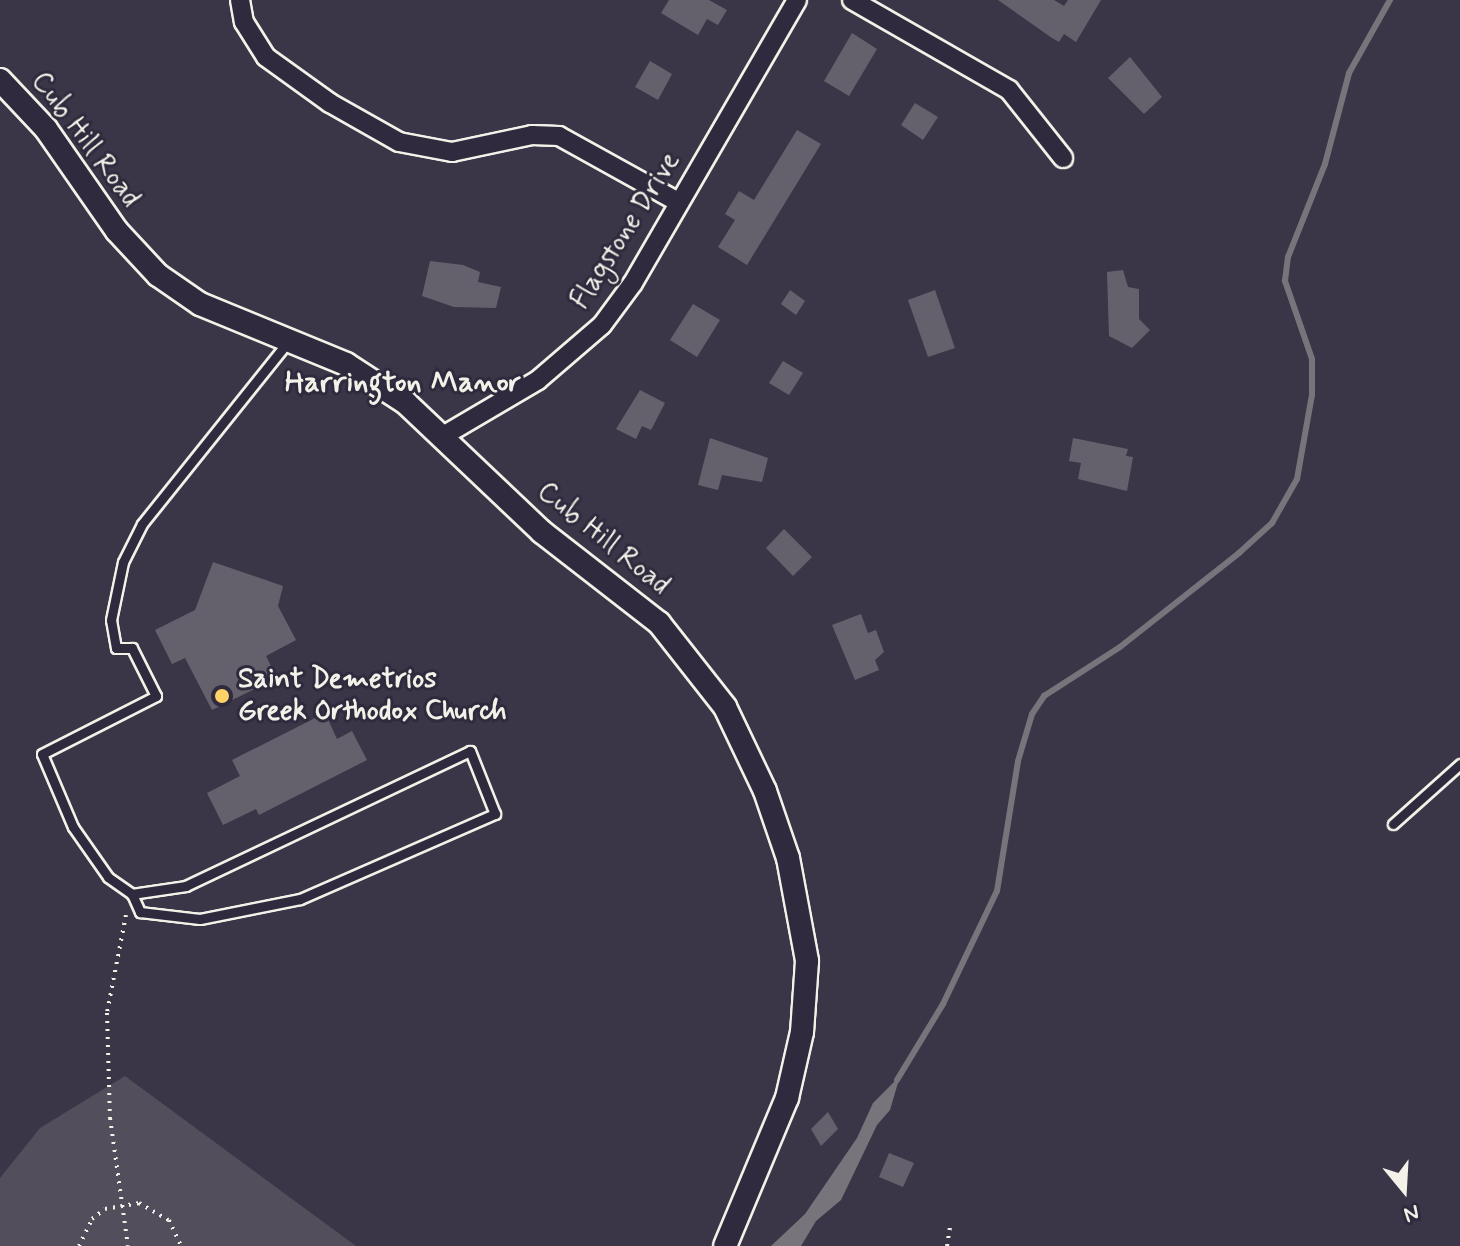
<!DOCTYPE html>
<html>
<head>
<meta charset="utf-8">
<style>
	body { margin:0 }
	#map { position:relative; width:1460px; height:1246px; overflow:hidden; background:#3b3647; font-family:Mynerve,sans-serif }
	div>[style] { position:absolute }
	.green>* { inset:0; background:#534e5c }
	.water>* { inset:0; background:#78747b }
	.stream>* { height:6px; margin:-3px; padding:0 3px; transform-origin:3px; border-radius:3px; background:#78747b }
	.building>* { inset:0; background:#65616c }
	.path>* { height:4px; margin-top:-2px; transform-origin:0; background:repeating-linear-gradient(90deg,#f4f1e8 0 2px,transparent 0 8px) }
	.roads { filter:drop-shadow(2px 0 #f4f1e8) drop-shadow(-2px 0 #f4f1e8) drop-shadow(0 2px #f4f1e8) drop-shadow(0 -2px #f4f1e8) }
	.service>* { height:9px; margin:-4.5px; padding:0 4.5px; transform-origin:4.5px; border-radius:4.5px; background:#2f2a3d }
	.minor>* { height:18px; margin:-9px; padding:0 9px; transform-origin:9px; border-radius:9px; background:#2f2a3d }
	.tertiary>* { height:22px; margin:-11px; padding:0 11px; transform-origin:11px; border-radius:11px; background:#2f2a3d }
	.dots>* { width:22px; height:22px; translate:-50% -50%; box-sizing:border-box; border:4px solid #2f2a3d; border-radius:50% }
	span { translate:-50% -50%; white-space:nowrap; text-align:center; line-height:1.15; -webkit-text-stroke:6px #2f2a3d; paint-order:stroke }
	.street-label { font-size:28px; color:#f4f1e8 }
	.poi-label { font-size:28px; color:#f4f1e8; font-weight:700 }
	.left { translate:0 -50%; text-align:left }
	.neighbourhood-label { font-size:30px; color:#f4f1e8; font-weight:700 }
	.north { position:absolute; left:1364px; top:1150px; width:80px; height:80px; -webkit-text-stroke:6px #2f2a3d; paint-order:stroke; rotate:162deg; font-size:22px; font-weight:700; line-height:32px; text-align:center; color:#f4f1e8 }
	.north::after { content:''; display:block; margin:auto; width:28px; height:36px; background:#f4f1e8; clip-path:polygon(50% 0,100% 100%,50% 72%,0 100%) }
</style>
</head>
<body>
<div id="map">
	<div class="green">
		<i style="clip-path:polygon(125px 1076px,356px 1246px,0 1246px,0 1178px,40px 1128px)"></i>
	</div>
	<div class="water">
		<i style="clip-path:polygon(900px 1076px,890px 1110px,877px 1125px,841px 1200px,816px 1221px,801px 1246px,771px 1246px,805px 1214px,857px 1138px,873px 1103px)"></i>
	</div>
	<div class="stream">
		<i style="left:897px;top:1080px;width:89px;rotate:-58.8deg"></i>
		<i style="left:943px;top:1004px;width:125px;rotate:-64.5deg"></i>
		<i style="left:997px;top:891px;width:132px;rotate:-80.8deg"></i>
		<i style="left:1018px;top:761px;width:49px;rotate:-73.4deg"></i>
		<i style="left:1032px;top:714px;width:22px;rotate:-56deg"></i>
		<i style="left:1044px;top:696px;width:90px;rotate:-32.8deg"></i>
		<i style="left:1120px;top:647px;width:152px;rotate:-38.3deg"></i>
		<i style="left:1239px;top:553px;width:45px;rotate:-42.3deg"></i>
		<i style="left:1272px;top:523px;width:51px;rotate:-60.4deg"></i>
		<i style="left:1297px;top:479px;width:85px;rotate:-79.9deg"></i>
		<i style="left:1312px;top:395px;width:36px;rotate:-90deg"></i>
		<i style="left:1312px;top:359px;width:83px;rotate:-109.1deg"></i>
		<i style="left:1285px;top:281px;width:24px;rotate:-83deg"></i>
		<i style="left:1288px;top:257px;width:100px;rotate:-68.3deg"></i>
		<i style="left:1325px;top:164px;width:94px;rotate:-75.2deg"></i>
		<i style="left:1349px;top:73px;width:84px;rotate:-60.7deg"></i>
	</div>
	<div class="building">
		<i style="clip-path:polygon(669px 0,709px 0,727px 10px,718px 25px,707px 19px,698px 35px,661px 13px)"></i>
		<i style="clip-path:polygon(998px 0,1054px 0,1064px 6px,1068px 0,1101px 0,1076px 42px,1064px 34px,1059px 42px,1052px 38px)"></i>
		<i style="clip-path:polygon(852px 33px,877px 49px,849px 96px,824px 81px)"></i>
		<i style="clip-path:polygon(1130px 57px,1162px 97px,1144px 114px,1108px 78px)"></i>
		<i style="clip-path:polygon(650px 61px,672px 74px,658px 100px,635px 87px)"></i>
		<i style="clip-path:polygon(915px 103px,938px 117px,923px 140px,901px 125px)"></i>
		<i style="clip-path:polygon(797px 130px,821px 144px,747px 265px,718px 247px,735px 220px,725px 214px,739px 191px,754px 200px)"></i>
		<i style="clip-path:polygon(430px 261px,463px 265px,480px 272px,478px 282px,501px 287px,496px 308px,454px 307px,422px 296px)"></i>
		<i style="clip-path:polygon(1123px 270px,1128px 287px,1139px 289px,1139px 319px,1150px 330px,1132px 348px,1109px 336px,1107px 272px)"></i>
		<i style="clip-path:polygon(790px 290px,805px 301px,796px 315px,781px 304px)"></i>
		<i style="clip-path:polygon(935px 290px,955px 348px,928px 357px,908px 300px)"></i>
		<i style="clip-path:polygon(693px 304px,720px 320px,697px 357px,670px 340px)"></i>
		<i style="clip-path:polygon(783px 361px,803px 373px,789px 395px,769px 383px)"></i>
		<i style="clip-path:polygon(640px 390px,665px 403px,651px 430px,642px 426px,636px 439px,616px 429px)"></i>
		<i style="clip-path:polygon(710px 438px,768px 458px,762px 482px,722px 475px,718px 490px,698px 485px)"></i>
		<i style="clip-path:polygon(1073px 438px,1128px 449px,1126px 456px,1133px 457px,1127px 491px,1078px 479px,1081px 463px,1069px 461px)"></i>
		<i style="clip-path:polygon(784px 529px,812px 557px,793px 576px,766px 548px)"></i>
		<i style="clip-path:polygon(213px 562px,283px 586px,278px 606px,296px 640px,266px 656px,277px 678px,212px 710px,185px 658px,172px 664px,155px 630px,195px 610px)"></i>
		<i style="clip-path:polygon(861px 614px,868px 633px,876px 630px,884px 652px,875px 660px,879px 670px,855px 680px,832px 625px)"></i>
		<i style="clip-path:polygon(325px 713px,337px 739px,352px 731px,367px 760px,259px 815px,256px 809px,223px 825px,207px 793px,240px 776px,232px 760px)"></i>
		<i style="clip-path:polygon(828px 1112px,838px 1129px,821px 1146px,811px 1129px)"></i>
		<i style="clip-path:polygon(889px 1153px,914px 1163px,903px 1187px,879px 1177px)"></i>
	</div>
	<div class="path">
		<i style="left:126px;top:915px;width:100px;rotate:101deg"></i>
		<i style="left:107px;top:1013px;width:105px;rotate:88.4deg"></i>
		<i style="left:110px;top:1118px;width:129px;rotate:82deg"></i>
		<i style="left:79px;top:1246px;width:30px;rotate:-64deg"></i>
		<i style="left:92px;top:1219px;width:16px;rotate:-38deg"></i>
		<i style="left:105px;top:1209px;width:35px;rotate:-10deg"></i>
		<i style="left:139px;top:1203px;width:34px;rotate:30deg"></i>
		<i style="left:169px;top:1220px;width:29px;rotate:65deg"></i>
		<i style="left:947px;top:1246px;width:19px;rotate:-81deg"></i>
	</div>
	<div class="roads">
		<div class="service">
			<i style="left:1393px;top:824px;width:90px;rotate:-41.8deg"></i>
			<i style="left:132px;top:894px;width:20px;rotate:66deg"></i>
			<i style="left:140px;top:912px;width:60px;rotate:6.7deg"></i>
			<i style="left:200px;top:919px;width:102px;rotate:-11.3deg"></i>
			<i style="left:300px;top:899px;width:213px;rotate:-23.6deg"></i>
			<i style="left:495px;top:814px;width:68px;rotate:-111.6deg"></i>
			<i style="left:470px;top:751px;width:314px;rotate:154.6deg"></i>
			<i style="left:186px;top:886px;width:55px;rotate:171.6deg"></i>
			<i style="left:132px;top:894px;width:29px;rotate:-145deg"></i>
			<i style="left:108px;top:877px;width:61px;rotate:-125deg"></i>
			<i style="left:73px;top:827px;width:79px;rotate:-113deg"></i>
			<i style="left:42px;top:754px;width:128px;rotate:-27deg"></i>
			<i style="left:156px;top:696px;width:54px;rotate:-116.6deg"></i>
			<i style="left:132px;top:648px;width:16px;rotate:180deg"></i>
			<i style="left:116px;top:648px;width:28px;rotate:-100deg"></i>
			<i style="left:111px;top:620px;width:59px;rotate:-78.3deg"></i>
			<i style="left:123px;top:562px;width:42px;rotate:-63.4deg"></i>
			<i style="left:142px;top:524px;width:232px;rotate:-51.3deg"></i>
		</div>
		<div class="minor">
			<i style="left:240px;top:0;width:22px;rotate:80deg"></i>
			<i style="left:244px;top:22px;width:41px;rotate:57.8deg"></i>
			<i style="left:266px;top:57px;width:79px;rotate:35.7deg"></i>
			<i style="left:330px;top:103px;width:79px;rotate:29.5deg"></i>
			<i style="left:399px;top:142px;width:54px;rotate:10.7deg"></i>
			<i style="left:452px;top:152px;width:82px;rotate:-12deg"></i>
			<i style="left:532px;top:135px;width:27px;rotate:2deg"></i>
			<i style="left:559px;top:136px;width:136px;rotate:29deg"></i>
			<i style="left:852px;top:0;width:181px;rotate:29.8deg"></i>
			<i style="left:1009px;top:90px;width:87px;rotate:51.5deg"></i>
			<i style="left:443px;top:436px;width:110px;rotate:-30.5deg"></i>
			<i style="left:538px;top:380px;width:84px;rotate:-40.7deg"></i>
			<i style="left:602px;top:325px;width:52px;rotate:-53.6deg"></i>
			<i style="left:633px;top:283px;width:327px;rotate:-59.9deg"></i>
		</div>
		<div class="tertiary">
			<i style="left:0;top:80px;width:67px;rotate:46.8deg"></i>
			<i style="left:46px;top:129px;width:124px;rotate:55.2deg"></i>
			<i style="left:117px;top:231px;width:60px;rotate:47deg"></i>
			<i style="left:158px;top:275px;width:51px;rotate:34.6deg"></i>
			<i style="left:200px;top:304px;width:158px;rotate:22.3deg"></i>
			<i style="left:346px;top:364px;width:72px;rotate:33deg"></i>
			<i style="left:406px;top:403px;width:187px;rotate:43.5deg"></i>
			<i style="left:542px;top:532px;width:148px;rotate:37.9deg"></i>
			<i style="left:659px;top:623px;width:107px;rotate:51.8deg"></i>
			<i style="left:725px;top:707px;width:93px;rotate:64.5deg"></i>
			<i style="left:765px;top:791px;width:71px;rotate:71.1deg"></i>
			<i style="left:788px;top:858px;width:105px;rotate:79.5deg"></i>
			<i style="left:807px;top:961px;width:71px;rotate:94deg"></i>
			<i style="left:802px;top:1032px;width:68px;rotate:102.8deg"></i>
			<i style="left:787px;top:1098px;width:160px;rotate:112.7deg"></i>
		</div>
	</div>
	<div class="dots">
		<i style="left:222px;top:696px;background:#ffd166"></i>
	</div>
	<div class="street-label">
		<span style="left:85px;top:140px;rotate:53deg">Cub Hill Road</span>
		<span style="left:626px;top:231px;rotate:-58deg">Flagstone Drive</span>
		<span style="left:603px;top:539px;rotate:39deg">Cub Hill Road</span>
	</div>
	<div class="poi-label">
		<span class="left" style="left:238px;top:696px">Saint Demetrios<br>Greek Orthodox Church</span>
	</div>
	<div class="neighbourhood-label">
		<span style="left:403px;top:383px">Harrington Manor</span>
	</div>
	<div class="north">N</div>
</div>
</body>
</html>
